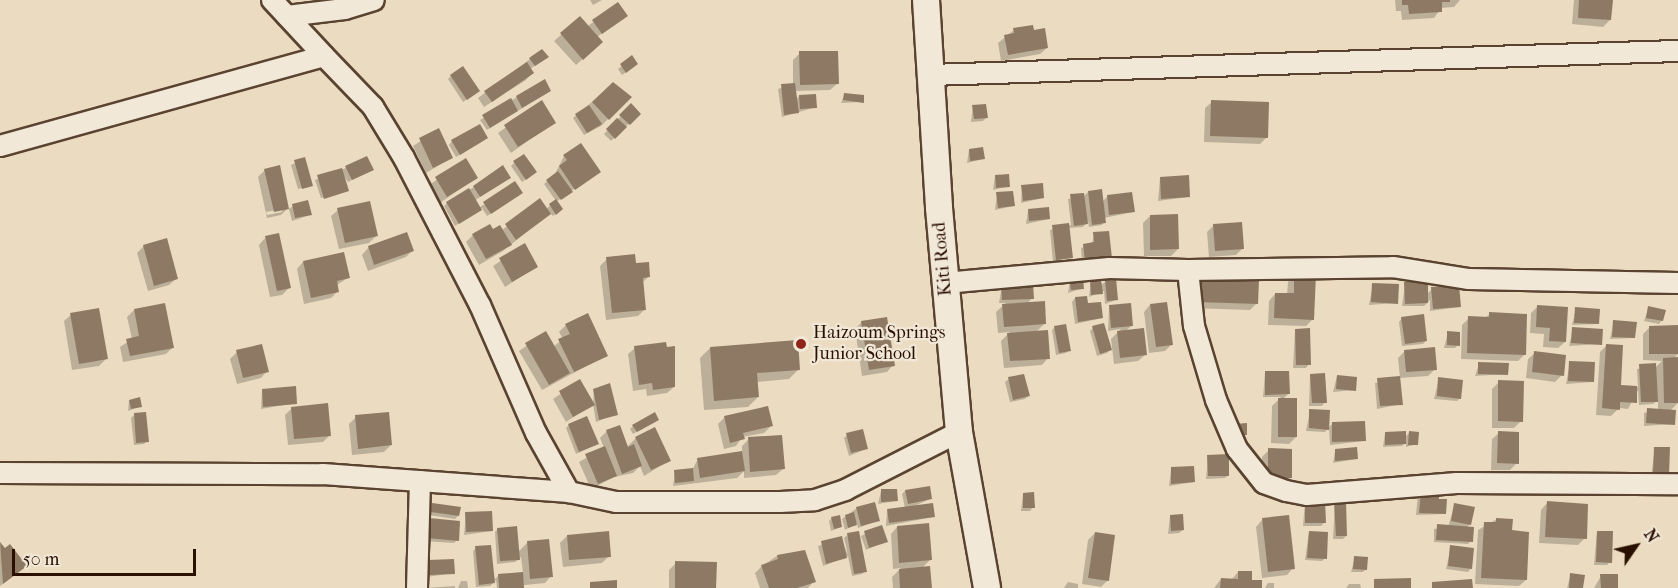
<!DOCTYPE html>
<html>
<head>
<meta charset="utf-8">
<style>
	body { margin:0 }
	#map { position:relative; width:1678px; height:588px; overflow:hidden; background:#ebdbc1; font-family:"IM FELL French Canon",serif }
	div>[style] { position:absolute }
	.shadow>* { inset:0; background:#0003 }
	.building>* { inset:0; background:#8e7a64 }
	.roads { filter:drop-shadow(2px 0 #5a4330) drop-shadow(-2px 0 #5a4330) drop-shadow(0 2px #5a4330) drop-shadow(0 -2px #5a4330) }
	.minor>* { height:20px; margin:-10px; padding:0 10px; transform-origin:10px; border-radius:10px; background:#f2e8d7 }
	.tertiary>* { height:26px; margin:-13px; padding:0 13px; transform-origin:13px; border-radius:13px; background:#f2e8d7 }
	.dots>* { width:16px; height:16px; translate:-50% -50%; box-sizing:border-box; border:3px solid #f2e8d7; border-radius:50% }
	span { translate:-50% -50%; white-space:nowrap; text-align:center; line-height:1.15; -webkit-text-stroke:4.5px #f2e8d7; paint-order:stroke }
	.street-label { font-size:18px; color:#291000 }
	.poi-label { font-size:18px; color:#291000 }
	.left { translate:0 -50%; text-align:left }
	.north { position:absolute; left:1606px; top:516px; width:60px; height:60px; -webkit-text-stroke:4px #f2e8d7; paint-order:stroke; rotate:56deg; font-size:16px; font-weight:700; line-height:24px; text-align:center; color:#291000 }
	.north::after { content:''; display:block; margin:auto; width:21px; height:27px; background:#291000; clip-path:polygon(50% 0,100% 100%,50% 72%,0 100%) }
	.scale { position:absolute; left:12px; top:549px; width:184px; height:27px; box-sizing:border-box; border:3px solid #291000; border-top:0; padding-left:8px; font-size:18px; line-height:21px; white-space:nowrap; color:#291000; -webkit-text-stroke:4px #f2e8d7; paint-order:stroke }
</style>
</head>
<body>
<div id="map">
	<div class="shadow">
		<i style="clip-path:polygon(590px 0,602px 0,593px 5px)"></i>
		<i style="clip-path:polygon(1395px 0,1460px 0,1454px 7px,1441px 8px,1434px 18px,1402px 20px,1401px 11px,1396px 11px)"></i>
		<i style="clip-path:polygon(1574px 0,1611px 0,1610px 20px,1603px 27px,1572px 24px)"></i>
		<i style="clip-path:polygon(617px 4px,623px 19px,597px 37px,595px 48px,576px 65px,554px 41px,580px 18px,588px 26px)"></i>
		<i style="clip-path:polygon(1014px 30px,1044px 30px,1047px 48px,1040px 54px,1001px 61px,998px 43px)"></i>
		<i style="clip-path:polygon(800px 53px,837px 84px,830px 90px,795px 91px,796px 100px,799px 96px,816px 107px,782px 117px,778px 89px,793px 84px,793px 60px)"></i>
		<i style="clip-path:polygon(632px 58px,633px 67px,622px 75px,618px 69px)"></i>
		<i style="clip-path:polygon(530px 59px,544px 60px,530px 69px,532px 73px,526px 80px,484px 107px,478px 98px)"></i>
		<i style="clip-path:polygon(451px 76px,475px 94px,463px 102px,448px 79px)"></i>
		<i style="clip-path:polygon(613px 84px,630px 97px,601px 126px,584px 135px,573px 118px)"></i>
		<i style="clip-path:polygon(550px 91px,487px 130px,480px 120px,517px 97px)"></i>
		<i style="clip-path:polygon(845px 94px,862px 102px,841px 103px)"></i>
		<i style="clip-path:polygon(541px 102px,554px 122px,511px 153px,498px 133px)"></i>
		<i style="clip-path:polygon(1212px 102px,1266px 138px,1260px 144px,1204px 142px,1205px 108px)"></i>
		<i style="clip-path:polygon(631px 105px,639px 114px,611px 141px,604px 134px)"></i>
		<i style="clip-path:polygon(973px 106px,986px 118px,983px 121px,971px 122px)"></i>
		<i style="clip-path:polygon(438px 130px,451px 158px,426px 173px,413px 146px)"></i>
		<i style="clip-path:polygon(452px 141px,483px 141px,456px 157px,449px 145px)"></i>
		<i style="clip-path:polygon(969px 150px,983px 159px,967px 163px)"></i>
		<i style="clip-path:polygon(564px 156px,599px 171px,556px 202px,558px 212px,553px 216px,550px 213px,503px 251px,479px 265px,466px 242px,473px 235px,502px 230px,540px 201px,546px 209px,556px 201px,544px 184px,554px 176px)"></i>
		<i style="clip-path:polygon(304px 159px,312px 185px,298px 189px,291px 165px)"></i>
		<i style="clip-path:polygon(466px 160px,476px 178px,440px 203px,429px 185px)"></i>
		<i style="clip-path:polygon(514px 163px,532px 175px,522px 182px,511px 166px)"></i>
		<i style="clip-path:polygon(346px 168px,372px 170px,348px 182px,343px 174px,347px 191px,321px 198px,315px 180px)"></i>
		<i style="clip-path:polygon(evenodd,265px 170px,288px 208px,281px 215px,267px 218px,258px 177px,265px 170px,282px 209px,282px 212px,267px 215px,266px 212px,282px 209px)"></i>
		<i style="clip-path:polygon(995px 176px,1009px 186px,993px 190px)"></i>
		<i style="clip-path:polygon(1160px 178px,1188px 197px,1158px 201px)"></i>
		<i style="clip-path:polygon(506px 180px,474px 201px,479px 208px,514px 183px,518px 196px,487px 216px,482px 208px,455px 226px,444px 206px,447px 203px,474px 187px)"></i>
		<i style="clip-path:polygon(1022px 187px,1043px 198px,1021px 203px)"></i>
		<i style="clip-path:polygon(1088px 192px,1102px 202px,1108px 196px,1133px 212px,1104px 218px,1102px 225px,1089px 227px,1088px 221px,1083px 227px,1068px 228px,1071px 257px,1053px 262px,1050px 230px,1071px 225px,1068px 199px,1083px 197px)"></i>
		<i style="clip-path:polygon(997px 194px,1013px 206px,995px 210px)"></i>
		<i style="clip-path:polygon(293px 206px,310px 215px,292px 221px,289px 209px)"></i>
		<i style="clip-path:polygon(338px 210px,376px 236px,369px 243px,339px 249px,331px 216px)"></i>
		<i style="clip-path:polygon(1028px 211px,1049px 219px,1026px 224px)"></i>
		<i style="clip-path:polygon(1150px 216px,1178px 249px,1171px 256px,1144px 256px,1143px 223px)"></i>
		<i style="clip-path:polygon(1214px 225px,1243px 248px,1236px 255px,1209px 257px,1207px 232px)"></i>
		<i style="clip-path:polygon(406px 234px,413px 250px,406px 257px,368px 271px,362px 255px,368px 248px)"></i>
		<i style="clip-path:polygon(1094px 234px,1109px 257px,1082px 260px,1081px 248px,1092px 244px)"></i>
		<i style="clip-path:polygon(265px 238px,289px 288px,282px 295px,270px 297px,259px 245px)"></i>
		<i style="clip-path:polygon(524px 245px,536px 267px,505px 287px,493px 266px)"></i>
		<i style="clip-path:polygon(144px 246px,176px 279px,169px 285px,148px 291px,137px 253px)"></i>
		<i style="clip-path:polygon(607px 259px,635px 265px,649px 276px,642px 283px,645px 309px,638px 316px,606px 320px,600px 266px)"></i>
		<i style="clip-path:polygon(303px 262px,349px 277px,337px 285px,338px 291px,331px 298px,304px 304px,297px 269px)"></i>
		<i style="clip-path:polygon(1294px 275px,1313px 319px,1306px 326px,1268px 325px,1269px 301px,1275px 294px,1287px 295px,1288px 282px)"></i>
		<i style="clip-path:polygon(1070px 281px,1083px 288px,1068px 293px)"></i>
		<i style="clip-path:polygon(1091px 281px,1100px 286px,1106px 281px,1116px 300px,1105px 304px,1104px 291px,1089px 297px)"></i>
		<i style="clip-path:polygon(1373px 284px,1396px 303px,1369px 305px)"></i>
		<i style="clip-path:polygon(1405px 284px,1427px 294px,1432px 289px,1459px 307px,1430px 311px,1430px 300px,1424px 306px,1402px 306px)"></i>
		<i style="clip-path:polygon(1002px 285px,1032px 298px,1027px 304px,1045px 323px,1036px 332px,1048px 358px,1042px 365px,1004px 368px,1001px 341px,1010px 332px,998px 333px,996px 312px,1006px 303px,999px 303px)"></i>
		<i style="clip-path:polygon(1191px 286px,1257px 303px,1250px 310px,1190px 308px)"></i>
		<i style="clip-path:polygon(1075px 298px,1087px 305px,1102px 318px,1075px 324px,1072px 302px)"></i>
		<i style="clip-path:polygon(1150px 305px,1172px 344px,1165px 351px,1149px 353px,1144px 312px)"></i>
		<i style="clip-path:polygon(1538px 306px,1565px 342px,1558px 348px,1543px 347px,1544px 334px,1530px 333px,1531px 313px)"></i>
		<i style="clip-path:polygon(1109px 307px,1132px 325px,1126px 331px,1145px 355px,1138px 361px,1114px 364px,1111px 339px,1121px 329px,1108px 331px)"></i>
		<i style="clip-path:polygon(1649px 307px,1662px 320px,1659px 324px,1644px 321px)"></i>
		<i style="clip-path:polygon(1576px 309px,1597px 324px,1572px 325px)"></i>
		<i style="clip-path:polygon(134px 310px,173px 347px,166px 354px,123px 362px,120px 347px,132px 339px,127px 317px)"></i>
		<i style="clip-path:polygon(1490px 314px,1525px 354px,1518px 361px,1461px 359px,1462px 325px,1469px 318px,1485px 318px)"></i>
		<i style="clip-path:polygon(71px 315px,106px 359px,99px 366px,72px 370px,64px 321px)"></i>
		<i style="clip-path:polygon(1402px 318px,1426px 341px,1423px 344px,1402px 346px,1399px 322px)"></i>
		<i style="clip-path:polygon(1614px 321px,1634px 338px,1610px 339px)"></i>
		<i style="clip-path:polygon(862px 322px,893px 365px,887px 372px,862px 376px,855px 329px)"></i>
		<i style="clip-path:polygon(566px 325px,607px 355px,542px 390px,519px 351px,545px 333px,553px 347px,563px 339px,559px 332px)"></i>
		<i style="clip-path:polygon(1055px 327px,1069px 350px,1066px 353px,1056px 355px,1052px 330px)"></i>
		<i style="clip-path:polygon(1650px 327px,1678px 327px,1678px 354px,1673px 359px,1678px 359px,1678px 403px,1670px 411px,1674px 424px,1644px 426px,1644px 413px,1658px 410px,1658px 400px,1653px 404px,1639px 405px,1638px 390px,1628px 409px,1619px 408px,1611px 416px,1596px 415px,1600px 352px,1607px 345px,1619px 386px,1638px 387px,1637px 369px,1655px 368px,1662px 361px,1643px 360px,1643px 334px)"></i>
		<i style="clip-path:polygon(1093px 328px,1110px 350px,1107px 353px,1097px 356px,1090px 331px)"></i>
		<i style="clip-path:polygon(1573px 329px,1601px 344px,1569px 346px)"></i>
		<i style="clip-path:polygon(1295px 330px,1309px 364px,1306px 368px,1293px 368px)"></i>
		<i style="clip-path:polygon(1448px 332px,1458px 345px,1455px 348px,1444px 348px)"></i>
		<i style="clip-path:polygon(635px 348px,674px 387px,667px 393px,647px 396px,646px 389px,633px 391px,628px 354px)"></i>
		<i style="clip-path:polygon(710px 348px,799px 369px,789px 379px,757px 382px,758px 397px,748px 407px,704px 410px,700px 358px)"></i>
		<i style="clip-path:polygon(1405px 351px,1435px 369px,1428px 376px,1399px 378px,1401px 404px,1377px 409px,1375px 383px,1400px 378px,1398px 358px)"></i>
		<i style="clip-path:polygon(237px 352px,267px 371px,261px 378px,237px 384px,230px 359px)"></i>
		<i style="clip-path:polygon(1535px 353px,1562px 375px,1555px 382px,1526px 378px,1528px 359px)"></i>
		<i style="clip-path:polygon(1570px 363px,1592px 382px,1566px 384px)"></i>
		<i style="clip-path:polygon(1479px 364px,1507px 374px,1475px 376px)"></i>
		<i style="clip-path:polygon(1265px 372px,1288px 394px,1283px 399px,1296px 437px,1289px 444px,1271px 443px,1272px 406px,1281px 397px,1263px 397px)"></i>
		<i style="clip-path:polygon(1310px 375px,1325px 402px,1322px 406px,1309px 406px)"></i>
		<i style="clip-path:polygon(1337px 376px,1354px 390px,1333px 392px)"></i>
		<i style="clip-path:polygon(1009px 379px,1028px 396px,1025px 399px,1010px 402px,1005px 382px)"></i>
		<i style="clip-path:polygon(1439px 379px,1460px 398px,1457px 401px,1434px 399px)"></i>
		<i style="clip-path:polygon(580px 381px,593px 403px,594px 390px,616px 414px,596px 422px,593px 404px,566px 422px,553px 399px)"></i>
		<i style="clip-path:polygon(1499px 382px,1521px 421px,1514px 428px,1492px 428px,1492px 389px)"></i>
		<i style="clip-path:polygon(262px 391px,296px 403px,261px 409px)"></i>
		<i style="clip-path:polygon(129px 401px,141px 406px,128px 411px)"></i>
		<i style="clip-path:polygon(292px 408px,330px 435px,323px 442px,288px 445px,285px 415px)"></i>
		<i style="clip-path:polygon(1310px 411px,1328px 428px,1333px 423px,1364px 441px,1330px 445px,1329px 427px,1325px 432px,1306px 431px)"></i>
		<i style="clip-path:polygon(134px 415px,147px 441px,144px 444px,134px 445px,131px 418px)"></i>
		<i style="clip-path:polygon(356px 417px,391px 445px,384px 452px,352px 455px,349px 424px)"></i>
		<i style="clip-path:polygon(725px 417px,771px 426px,764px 433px,742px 437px,736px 446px,724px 449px,718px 424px)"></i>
		<i style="clip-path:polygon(658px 420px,633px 434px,630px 429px,633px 426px)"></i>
		<i style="clip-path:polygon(569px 425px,597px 444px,576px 454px,566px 428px)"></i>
		<i style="clip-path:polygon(607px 431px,627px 447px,636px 438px,670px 460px,644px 476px,640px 466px,633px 473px,614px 477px,591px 489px,579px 462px,604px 448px,600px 438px)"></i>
		<i style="clip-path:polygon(1385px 433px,1405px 437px,1409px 433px,1417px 444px,1406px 447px,1406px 442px,1402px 446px,1383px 447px)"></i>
		<i style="clip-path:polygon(1499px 433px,1517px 463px,1510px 470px,1491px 470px,1492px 439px)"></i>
		<i style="clip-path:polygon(847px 435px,866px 449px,849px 456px,844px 438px)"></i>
		<i style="clip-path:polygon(749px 439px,783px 469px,776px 475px,744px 478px,744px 471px,737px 478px,673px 486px,675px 471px,692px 470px,698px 459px,742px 452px,742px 446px)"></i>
		<i style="clip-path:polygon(1655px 448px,1667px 475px,1651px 477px)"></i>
		<i style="clip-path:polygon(1269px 450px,1291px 477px,1284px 484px,1262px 484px,1262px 457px)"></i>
		<i style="clip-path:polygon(1335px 451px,1356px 459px,1333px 463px)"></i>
		<i style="clip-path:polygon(1208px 457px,1228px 475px,1225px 478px,1206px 479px)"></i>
		<i style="clip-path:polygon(1171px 469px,1194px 482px,1169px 486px)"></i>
		<i style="clip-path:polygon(881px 491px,896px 501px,878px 504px)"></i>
		<i style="clip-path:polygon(905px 491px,930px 499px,910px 508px,933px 517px,886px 526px,887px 511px,905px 508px,902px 494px)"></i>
		<i style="clip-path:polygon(1023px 494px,1033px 507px,1030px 511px,1021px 511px)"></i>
		<i style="clip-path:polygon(1418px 494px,1437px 500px,1444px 514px,1416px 515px)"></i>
		<i style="clip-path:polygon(1305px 502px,1324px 523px,1321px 526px,1303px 526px)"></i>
		<i style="clip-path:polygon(1335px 503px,1346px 536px,1343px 539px,1333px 539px)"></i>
		<i style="clip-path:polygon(1547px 503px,1585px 538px,1578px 545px,1539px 543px,1541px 510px)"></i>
		<i style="clip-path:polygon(1455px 504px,1470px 524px,1466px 528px,1471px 541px,1468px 544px,1434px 542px,1434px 529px,1448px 527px)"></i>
		<i style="clip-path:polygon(433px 505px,458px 516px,455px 519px,429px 515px)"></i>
		<i style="clip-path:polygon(857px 508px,879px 520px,858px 528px,857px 523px,845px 530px,842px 519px)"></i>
		<i style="clip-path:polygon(466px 514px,492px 531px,464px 535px)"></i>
		<i style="clip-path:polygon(1170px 516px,1183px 530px,1179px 533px,1168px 534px)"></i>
		<i style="clip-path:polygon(832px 518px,841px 527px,831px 531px,829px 521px)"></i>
		<i style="clip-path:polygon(429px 519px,457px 540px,454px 543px,424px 541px)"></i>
		<i style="clip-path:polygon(1497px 519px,1510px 532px,1526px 580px,1519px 586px,1475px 584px,1478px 530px)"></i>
		<i style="clip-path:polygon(1262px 520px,1293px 568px,1287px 575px,1262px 578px,1256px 527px)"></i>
		<i style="clip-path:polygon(881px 526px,886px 541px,866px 550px,861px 536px)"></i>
		<i style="clip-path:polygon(897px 527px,930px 560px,922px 568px,931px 588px,893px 588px,892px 577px,901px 568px,893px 569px,891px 534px)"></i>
		<i style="clip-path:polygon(498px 529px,518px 552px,527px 543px,551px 576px,545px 583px,497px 588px,496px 580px,490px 586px,476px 587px,473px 551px,476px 548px,493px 581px,499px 575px,523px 573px,521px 557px,515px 562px,497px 564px,495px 532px)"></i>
		<i style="clip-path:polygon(1309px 532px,1325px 558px,1322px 561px,1305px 560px)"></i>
		<i style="clip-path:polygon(1597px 532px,1610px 562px,1607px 565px,1594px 565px)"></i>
		<i style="clip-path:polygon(1095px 533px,1108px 580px,1101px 587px,1082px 584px,1088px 540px)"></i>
		<i style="clip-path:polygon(847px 535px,865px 571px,862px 574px,852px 576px,848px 556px,823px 566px,818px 546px,841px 538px,848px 555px,844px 538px)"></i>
		<i style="clip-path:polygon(567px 536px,609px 556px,602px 563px,563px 567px,560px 543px)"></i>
		<i style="clip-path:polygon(0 545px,18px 572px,0 586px)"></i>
		<i style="clip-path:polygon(1451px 547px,1471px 568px,1468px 572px,1446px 569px)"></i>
		<i style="clip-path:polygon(804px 552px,814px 581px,808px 588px,760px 588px,755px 573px,762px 566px,777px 556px)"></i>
		<i style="clip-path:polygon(1355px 558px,1366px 569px,1363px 572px,1351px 572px)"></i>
		<i style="clip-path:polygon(429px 562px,454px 573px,427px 577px)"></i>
		<i style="clip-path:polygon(676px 563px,715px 588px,669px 588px,669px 570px)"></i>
		<i style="clip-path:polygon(1238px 572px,1260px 588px,1214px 588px,1221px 579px,1232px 579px)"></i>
		<i style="clip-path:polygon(1571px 574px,1582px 588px,1567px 588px)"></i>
		<i style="clip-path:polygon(1601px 576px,1617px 588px,1594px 588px)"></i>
		<i style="clip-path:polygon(461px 581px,467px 581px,468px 588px,458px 588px)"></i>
		<i style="clip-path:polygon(1068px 582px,1078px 584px,1078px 588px,1064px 588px)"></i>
		<i style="clip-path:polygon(1268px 583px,1274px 583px,1274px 588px,1265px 588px)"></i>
		<i style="clip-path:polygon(1349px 584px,1360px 584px,1361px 588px,1346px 588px)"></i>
		<i style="clip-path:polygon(455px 586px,455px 588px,424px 588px)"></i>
	</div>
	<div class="building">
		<i style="clip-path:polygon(1402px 0,1450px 0,1450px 2px,1442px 2px,1442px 12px,1409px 14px,1408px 5px,1402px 5px)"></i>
		<i style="clip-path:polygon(1579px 0,1613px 0,1611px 20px,1578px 18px)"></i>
		<i style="clip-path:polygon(618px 2px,628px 16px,602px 34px,592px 20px)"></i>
		<i style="clip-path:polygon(580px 16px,603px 42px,583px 60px,560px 33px)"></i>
		<i style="clip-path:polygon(1033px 25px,1034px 30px,1045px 28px,1048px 48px,1008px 55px,1004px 35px,1014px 33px,1013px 28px)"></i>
		<i style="clip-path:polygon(542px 49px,549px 57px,535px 66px,529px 58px)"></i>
		<i style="clip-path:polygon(799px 51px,838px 51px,839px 84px,800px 85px)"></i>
		<i style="clip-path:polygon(632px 55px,638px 64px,626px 73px,620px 64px)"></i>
		<i style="clip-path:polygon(527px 62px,534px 73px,492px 102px,484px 91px)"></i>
		<i style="clip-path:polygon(463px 66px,480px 91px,467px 100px,450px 75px)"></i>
		<i style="clip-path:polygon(545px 79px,551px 91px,522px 108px,516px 96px)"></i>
		<i style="clip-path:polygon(613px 82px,632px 97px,609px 120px,592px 102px)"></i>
		<i style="clip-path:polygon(795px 83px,799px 113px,784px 115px,781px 84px)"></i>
		<i style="clip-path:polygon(844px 93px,864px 95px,864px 103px,843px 100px)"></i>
		<i style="clip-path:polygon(816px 94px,817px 108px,800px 109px,799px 95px)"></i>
		<i style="clip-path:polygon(511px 98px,518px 111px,490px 128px,482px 115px)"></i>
		<i style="clip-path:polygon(542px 100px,556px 123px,518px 147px,504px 125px)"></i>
		<i style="clip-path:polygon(1211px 100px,1269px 102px,1268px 138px,1210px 136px)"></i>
		<i style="clip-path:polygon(631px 103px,641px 114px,630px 125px,619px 115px)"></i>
		<i style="clip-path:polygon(986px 104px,988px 118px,974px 119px,972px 105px)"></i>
		<i style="clip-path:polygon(589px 105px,602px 124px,587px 133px,575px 114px)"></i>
		<i style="clip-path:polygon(617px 118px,627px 127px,615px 139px,606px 129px)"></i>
		<i style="clip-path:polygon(480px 124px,488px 138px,460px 155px,451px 140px)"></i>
		<i style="clip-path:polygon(439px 128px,453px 158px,433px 168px,419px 138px)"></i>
		<i style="clip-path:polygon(581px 143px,601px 172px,575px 190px,559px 166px,567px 160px,563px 155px)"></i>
		<i style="clip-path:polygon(983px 147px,985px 159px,970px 161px,969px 149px)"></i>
		<i style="clip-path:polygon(524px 154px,537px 172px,526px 180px,513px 161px)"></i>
		<i style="clip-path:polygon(367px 156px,374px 170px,352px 180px,345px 166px)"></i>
		<i style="clip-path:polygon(305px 157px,313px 186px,302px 189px,294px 160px)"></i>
		<i style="clip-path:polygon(466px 158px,478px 178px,447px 197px,435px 177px)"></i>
		<i style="clip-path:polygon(280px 165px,289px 209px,274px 212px,264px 169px)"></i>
		<i style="clip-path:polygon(503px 165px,511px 178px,480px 197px,473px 186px)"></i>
		<i style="clip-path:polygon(342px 168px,349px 191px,324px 199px,317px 175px)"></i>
		<i style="clip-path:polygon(558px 171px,573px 192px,561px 200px,546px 180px)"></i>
		<i style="clip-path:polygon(1009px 174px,1010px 187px,996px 188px,995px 175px)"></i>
		<i style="clip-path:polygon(1189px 175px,1190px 197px,1161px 199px,1160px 177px)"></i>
		<i style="clip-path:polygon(515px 181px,523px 193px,491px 214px,483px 202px)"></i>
		<i style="clip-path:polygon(1043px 183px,1044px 198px,1023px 201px,1021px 185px)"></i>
		<i style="clip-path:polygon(469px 188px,482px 210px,459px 224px,446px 202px)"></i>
		<i style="clip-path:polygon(1102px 189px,1106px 223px,1092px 225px,1088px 191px)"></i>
		<i style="clip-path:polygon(1013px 191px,1015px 206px,998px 208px,996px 192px)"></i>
		<i style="clip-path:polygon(1132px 192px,1135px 212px,1109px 215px,1107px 195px)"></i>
		<i style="clip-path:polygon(1084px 193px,1088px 224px,1074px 226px,1070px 194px)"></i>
		<i style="clip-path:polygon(540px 198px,551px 214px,516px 240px,505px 224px)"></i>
		<i style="clip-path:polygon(556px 199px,563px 209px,556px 215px,549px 204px)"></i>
		<i style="clip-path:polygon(308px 200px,312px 215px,295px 218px,292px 204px)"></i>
		<i style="clip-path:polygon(370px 201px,378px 236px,345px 243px,337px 208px)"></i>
		<i style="clip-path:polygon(1049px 207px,1050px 219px,1029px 221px,1028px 209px)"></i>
		<i style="clip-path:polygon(1178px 214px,1179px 249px,1150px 250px,1150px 215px)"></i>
		<i style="clip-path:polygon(1242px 222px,1244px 249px,1215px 251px,1213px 224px)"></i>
		<i style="clip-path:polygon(1069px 223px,1073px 258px,1056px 260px,1052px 225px)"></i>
		<i style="clip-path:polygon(490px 224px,493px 229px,500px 225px,512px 245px,486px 259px,472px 234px)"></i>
		<i style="clip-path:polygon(1109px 231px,1112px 258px,1085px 261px,1083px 244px,1094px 242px,1093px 232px)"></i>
		<i style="clip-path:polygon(407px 232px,414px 251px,374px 265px,368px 246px)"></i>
		<i style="clip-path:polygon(279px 233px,291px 288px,277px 291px,265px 236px)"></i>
		<i style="clip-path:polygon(167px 238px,178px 279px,154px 286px,143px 245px)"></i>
		<i style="clip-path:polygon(525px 243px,538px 267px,512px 282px,499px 258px)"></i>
		<i style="clip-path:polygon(344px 252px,350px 278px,337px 281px,339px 292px,311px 298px,303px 261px)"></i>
		<i style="clip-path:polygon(635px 254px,636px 263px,649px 262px,650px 277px,643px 278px,646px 310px,612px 313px,606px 257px)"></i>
		<i style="clip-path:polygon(1294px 273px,1316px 274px,1314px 320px,1274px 318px,1275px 293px,1294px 293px)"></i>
		<i style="clip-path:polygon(1083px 278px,1084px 289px,1071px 290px,1069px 279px)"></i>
		<i style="clip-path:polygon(1116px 278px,1118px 300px,1107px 301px,1105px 279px)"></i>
		<i style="clip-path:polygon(1197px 278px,1259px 280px,1258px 304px,1197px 302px)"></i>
		<i style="clip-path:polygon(1101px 279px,1103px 294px,1091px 295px,1090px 280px)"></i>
		<i style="clip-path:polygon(1404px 282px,1428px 282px,1428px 303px,1405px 304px)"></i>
		<i style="clip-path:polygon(1033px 283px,1034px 299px,1002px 300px,1001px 284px)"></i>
		<i style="clip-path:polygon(1372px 283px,1399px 284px,1398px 304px,1371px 302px)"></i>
		<i style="clip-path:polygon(1459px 285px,1461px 307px,1433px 309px,1431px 287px)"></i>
		<i style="clip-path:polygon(1087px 296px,1088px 303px,1101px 302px,1103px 318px,1078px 322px,1075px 297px)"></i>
		<i style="clip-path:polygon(1045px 301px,1046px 324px,1004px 327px,1002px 304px)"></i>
		<i style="clip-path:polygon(1167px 302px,1173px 345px,1156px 347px,1150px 304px)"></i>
		<i style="clip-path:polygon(165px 303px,174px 348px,130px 356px,126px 339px,139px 336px,134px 309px)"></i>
		<i style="clip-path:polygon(1131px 303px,1133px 326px,1111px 328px,1109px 305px)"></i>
		<i style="clip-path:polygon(1537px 305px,1568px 307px,1566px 342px,1549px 341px,1550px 328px,1536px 327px)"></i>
		<i style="clip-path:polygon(1648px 306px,1666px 310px,1663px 321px,1646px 318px)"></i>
		<i style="clip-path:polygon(1575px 307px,1600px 309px,1599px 324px,1574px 323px)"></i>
		<i style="clip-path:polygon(99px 308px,108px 359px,79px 364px,70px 313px)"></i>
		<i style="clip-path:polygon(1489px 312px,1527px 314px,1526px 355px,1467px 353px,1468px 316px,1489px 317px)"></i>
		<i style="clip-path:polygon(588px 313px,608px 356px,574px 372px,558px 339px,570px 334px,565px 324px)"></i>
		<i style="clip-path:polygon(1424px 314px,1427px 341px,1405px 344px,1401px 317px)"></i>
		<i style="clip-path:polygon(887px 317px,895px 366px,869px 370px,861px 321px)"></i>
		<i style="clip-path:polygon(1613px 320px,1637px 322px,1635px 338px,1612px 337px)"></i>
		<i style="clip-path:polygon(1104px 323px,1112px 350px,1100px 354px,1092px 326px)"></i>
		<i style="clip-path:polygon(1066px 324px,1071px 351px,1059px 353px,1054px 326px)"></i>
		<i style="clip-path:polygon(1678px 325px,1678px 354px,1649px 354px,1649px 326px)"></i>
		<i style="clip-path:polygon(1572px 327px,1603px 329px,1602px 345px,1571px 343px)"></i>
		<i style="clip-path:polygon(1144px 328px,1147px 355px,1120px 358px,1117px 331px)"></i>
		<i style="clip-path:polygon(1310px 328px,1311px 365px,1296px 365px,1295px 329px)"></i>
		<i style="clip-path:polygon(1048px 330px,1050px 359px,1010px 361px,1007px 333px)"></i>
		<i style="clip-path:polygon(546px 331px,570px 373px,549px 385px,525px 343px)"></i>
		<i style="clip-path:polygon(1447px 331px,1460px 332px,1460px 346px,1447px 345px)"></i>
		<i style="clip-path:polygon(798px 340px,800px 370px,757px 373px,759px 397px,714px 401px,710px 347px)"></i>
		<i style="clip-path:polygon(666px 342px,667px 347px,675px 346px,675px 387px,653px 390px,652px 383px,639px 385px,634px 346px)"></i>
		<i style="clip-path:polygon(262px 344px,269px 372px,243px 378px,236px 350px)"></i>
		<i style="clip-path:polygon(1606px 344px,1623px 345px,1621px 385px,1637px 386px,1637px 403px,1620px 402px,1620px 410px,1602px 408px)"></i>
		<i style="clip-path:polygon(1435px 347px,1437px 370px,1406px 372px,1404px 350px)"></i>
		<i style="clip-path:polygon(1534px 351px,1566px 355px,1564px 376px,1532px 372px)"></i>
		<i style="clip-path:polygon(1678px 357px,1678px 403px,1664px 403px,1663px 358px)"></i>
		<i style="clip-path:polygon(1569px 361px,1595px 362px,1594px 382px,1568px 381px)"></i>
		<i style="clip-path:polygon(1478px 362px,1509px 363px,1508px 375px,1478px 374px)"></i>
		<i style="clip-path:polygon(1656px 363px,1658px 402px,1641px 402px,1639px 364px)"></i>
		<i style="clip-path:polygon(1265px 371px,1289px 371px,1290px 394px,1265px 395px)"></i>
		<i style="clip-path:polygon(1325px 373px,1327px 403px,1312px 403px,1310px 374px)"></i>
		<i style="clip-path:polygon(1024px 374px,1030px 396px,1013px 400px,1008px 377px)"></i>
		<i style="clip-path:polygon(1337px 375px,1357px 377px,1356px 391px,1336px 389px)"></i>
		<i style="clip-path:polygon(1400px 376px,1403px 405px,1380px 406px,1377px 378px)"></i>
		<i style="clip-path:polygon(1438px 377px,1463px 380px,1461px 399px,1437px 396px)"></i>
		<i style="clip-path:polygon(580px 379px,595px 405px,573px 417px,559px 391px)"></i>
		<i style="clip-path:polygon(1498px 380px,1524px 381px,1523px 422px,1498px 421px)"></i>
		<i style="clip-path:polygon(610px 383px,618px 415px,599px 420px,593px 389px)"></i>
		<i style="clip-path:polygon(296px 386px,297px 404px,263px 407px,262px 389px)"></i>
		<i style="clip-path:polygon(140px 397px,142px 407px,131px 409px,129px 400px)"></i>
		<i style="clip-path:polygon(1278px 398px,1297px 398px,1297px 437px,1278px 437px)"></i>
		<i style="clip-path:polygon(328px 403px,331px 436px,294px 439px,291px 407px)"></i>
		<i style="clip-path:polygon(768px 406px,773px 426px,743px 433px,745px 439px,730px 443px,724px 416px)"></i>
		<i style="clip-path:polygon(1647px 408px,1676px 410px,1675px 425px,1646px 423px)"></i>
		<i style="clip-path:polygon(1309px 409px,1330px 410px,1329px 430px,1309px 428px)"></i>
		<i style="clip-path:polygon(146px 412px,149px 442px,136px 443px,134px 413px)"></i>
		<i style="clip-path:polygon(389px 412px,392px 445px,358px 449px,355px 415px)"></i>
		<i style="clip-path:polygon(655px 412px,659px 420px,637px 432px,632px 425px)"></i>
		<i style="clip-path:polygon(587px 416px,599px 444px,579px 452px,568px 424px)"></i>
		<i style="clip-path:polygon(1365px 421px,1366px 441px,1332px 442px,1332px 422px)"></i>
		<i style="clip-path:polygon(1247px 423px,1247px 435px,1235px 435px,1235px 424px)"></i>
		<i style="clip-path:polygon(620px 425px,628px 447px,634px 444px,642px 466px,622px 474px,606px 430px)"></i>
		<i style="clip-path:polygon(655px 427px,671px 461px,651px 470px,635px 437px)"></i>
		<i style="clip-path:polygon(863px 429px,868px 449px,851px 453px,846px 433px)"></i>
		<i style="clip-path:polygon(1406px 431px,1406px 444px,1385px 445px,1385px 432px)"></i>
		<i style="clip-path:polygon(1409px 431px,1419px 432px,1418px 445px,1408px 445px)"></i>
		<i style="clip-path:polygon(1498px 431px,1519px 432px,1519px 464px,1497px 463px)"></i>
		<i style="clip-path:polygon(782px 435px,785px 469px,750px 472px,748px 437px)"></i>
		<i style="clip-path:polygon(605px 446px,617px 476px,598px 484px,585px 454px)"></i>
		<i style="clip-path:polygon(1357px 447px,1358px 459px,1335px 461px,1335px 449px)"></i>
		<i style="clip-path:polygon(1654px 447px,1670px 447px,1669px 475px,1653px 474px)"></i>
		<i style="clip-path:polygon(1268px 448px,1292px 449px,1292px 478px,1268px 478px)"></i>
		<i style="clip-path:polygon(742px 451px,745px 471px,700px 478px,697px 458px)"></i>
		<i style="clip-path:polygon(1229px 454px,1229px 476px,1208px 476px,1207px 455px)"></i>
		<i style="clip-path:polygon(1194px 466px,1195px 482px,1171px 484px,1171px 467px)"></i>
		<i style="clip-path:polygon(693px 468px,694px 481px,675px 483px,674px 470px)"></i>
		<i style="clip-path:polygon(930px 486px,932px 499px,908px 504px,905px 490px)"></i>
		<i style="clip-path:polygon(881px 489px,897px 489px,898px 501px,881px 502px)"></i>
		<i style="clip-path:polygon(1421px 490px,1439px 491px,1439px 499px,1447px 499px,1446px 514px,1419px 513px)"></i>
		<i style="clip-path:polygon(1034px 492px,1035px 508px,1023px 508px,1023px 493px)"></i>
		<i style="clip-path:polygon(1305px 500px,1325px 500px,1326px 523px,1305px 523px)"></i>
		<i style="clip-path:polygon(1346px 501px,1347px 536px,1336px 536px,1334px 502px)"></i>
		<i style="clip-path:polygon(1547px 501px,1588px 504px,1587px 539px,1545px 537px)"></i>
		<i style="clip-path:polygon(875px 502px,880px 521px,861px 526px,856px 507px)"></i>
		<i style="clip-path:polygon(432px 503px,461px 507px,459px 516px,431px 512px)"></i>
		<i style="clip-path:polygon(933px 503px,935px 517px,889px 523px,887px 509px)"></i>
		<i style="clip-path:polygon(1454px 503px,1475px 507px,1471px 525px,1451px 521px)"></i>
		<i style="clip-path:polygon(492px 511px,493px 531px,466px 532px,465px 512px)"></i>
		<i style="clip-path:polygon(854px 512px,857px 525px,848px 528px,845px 515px)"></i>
		<i style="clip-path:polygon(1183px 514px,1184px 530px,1171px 531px,1170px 515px)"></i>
		<i style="clip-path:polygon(840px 515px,842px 527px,834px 529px,831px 517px)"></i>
		<i style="clip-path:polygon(1289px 515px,1295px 569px,1268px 572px,1262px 518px)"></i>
		<i style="clip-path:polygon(429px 518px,460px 521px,459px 541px,427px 538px)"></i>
		<i style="clip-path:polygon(1496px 518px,1513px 519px,1512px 530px,1529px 532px,1527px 580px,1481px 578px,1484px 522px,1496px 522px)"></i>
		<i style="clip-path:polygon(929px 523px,932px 560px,899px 563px,897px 526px)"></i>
		<i style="clip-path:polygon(1437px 524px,1474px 527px,1473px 542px,1436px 540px)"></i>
		<i style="clip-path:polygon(882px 525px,888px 542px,869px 548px,864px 531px)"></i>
		<i style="clip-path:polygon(517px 526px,520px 560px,500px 561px,497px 528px)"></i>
		<i style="clip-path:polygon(609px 531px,611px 557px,569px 560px,567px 535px)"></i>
		<i style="clip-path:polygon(859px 531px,867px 572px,854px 574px,847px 533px)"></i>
		<i style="clip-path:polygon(1309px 531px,1328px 532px,1327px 559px,1307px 558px)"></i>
		<i style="clip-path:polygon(1597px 531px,1613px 531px,1612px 563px,1596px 562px)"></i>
		<i style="clip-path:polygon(1095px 532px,1115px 535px,1109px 581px,1088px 578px)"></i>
		<i style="clip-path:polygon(842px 536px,847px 558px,826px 564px,821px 541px)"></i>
		<i style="clip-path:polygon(549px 539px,553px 577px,530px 579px,527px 541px)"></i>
		<i style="clip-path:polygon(0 542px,5px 548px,10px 544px,27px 566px,3px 584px)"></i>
		<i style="clip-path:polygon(491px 545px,495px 583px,479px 585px,475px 546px)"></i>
		<i style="clip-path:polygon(1450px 545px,1474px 548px,1472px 569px,1448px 566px)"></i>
		<i style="clip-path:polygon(805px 550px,816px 582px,797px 588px,769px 588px,761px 565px,778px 559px,777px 555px)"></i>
		<i style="clip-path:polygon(1354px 556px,1368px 557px,1367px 570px,1353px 569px)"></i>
		<i style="clip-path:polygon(454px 559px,455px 574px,429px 575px,428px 560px)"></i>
		<i style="clip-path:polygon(675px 561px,717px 562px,716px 588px,675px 588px)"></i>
		<i style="clip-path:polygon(930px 566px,932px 588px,900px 588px,899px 569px)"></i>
		<i style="clip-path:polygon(1238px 571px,1252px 571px,1252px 580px,1262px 580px,1262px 588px,1220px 588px,1221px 578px,1238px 579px)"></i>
		<i style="clip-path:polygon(523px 572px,524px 588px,499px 588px,498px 574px)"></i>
		<i style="clip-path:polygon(1570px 573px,1585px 575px,1583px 588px,1569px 588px)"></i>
		<i style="clip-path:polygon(1600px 574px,1618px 574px,1618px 588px,1601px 588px)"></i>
		<i style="clip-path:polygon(1411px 578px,1411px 588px,1374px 588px,1374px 579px)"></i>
		<i style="clip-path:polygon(1472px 579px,1473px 588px,1432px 588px,1432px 582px)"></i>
		<i style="clip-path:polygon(617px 580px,617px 588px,590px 588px,590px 582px)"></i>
	</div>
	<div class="roads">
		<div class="minor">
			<i style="left:272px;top:0;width:76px;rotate:47.1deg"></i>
			<i style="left:287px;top:16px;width:58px;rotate:-6.9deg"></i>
			<i style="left:345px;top:9px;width:30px;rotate:-17deg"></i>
			<i style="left:930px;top:75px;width:748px;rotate:-1.84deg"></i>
			<i style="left:0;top:146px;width:336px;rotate:-15.5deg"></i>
			<i style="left:324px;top:56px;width:71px;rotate:46.1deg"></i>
			<i style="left:373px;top:107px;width:60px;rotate:58.7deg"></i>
			<i style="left:404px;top:158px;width:165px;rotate:62.7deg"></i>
			<i style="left:480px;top:305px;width:140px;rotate:66.4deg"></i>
			<i style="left:536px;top:433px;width:68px;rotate:60.8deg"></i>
			<i style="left:1188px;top:270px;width:205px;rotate:-0.8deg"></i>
			<i style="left:1393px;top:267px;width:77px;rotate:9deg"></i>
			<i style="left:1469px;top:279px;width:209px;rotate:1.1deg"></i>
			<i style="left:945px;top:283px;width:165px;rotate:-5.2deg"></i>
			<i style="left:1109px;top:268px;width:79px;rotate:1.5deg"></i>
			<i style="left:1188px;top:270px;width:56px;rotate:83.9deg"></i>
			<i style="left:1194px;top:326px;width:77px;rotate:73.4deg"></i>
			<i style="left:1216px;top:400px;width:53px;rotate:66.8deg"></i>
			<i style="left:1237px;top:449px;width:43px;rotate:51.5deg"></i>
			<i style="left:1264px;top:483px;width:23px;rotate:20deg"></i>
			<i style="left:1286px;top:491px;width:21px;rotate:11deg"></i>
			<i style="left:1307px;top:495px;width:150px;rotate:-4.6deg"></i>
			<i style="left:1457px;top:483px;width:221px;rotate:0.3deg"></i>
			<i style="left:0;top:473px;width:323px;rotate:0.2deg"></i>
			<i style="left:323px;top:474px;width:247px;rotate:4.2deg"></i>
			<i style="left:569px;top:492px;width:48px;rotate:12deg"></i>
			<i style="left:616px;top:502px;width:164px"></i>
			<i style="left:780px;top:502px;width:35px;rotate:-3deg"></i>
			<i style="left:815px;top:500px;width:32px;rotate:-18deg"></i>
			<i style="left:845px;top:490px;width:128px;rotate:-27deg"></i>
			<i style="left:417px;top:588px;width:107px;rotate:-88.4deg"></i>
		</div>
		<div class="tertiary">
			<i style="left:926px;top:0;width:208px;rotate:86.4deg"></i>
			<i style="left:939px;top:208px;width:225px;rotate:84.9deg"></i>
			<i style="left:959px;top:432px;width:158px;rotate:79.8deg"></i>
		</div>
	</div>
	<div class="dots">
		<i style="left:801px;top:344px;background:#8f2418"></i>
	</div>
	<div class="street-label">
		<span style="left:943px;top:259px;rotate:-95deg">Kiti Road</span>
	</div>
	<div class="poi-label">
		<span class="left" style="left:813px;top:344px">Haizoum Springs<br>Junior School</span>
	</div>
	<div class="north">N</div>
	<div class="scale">50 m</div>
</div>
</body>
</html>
